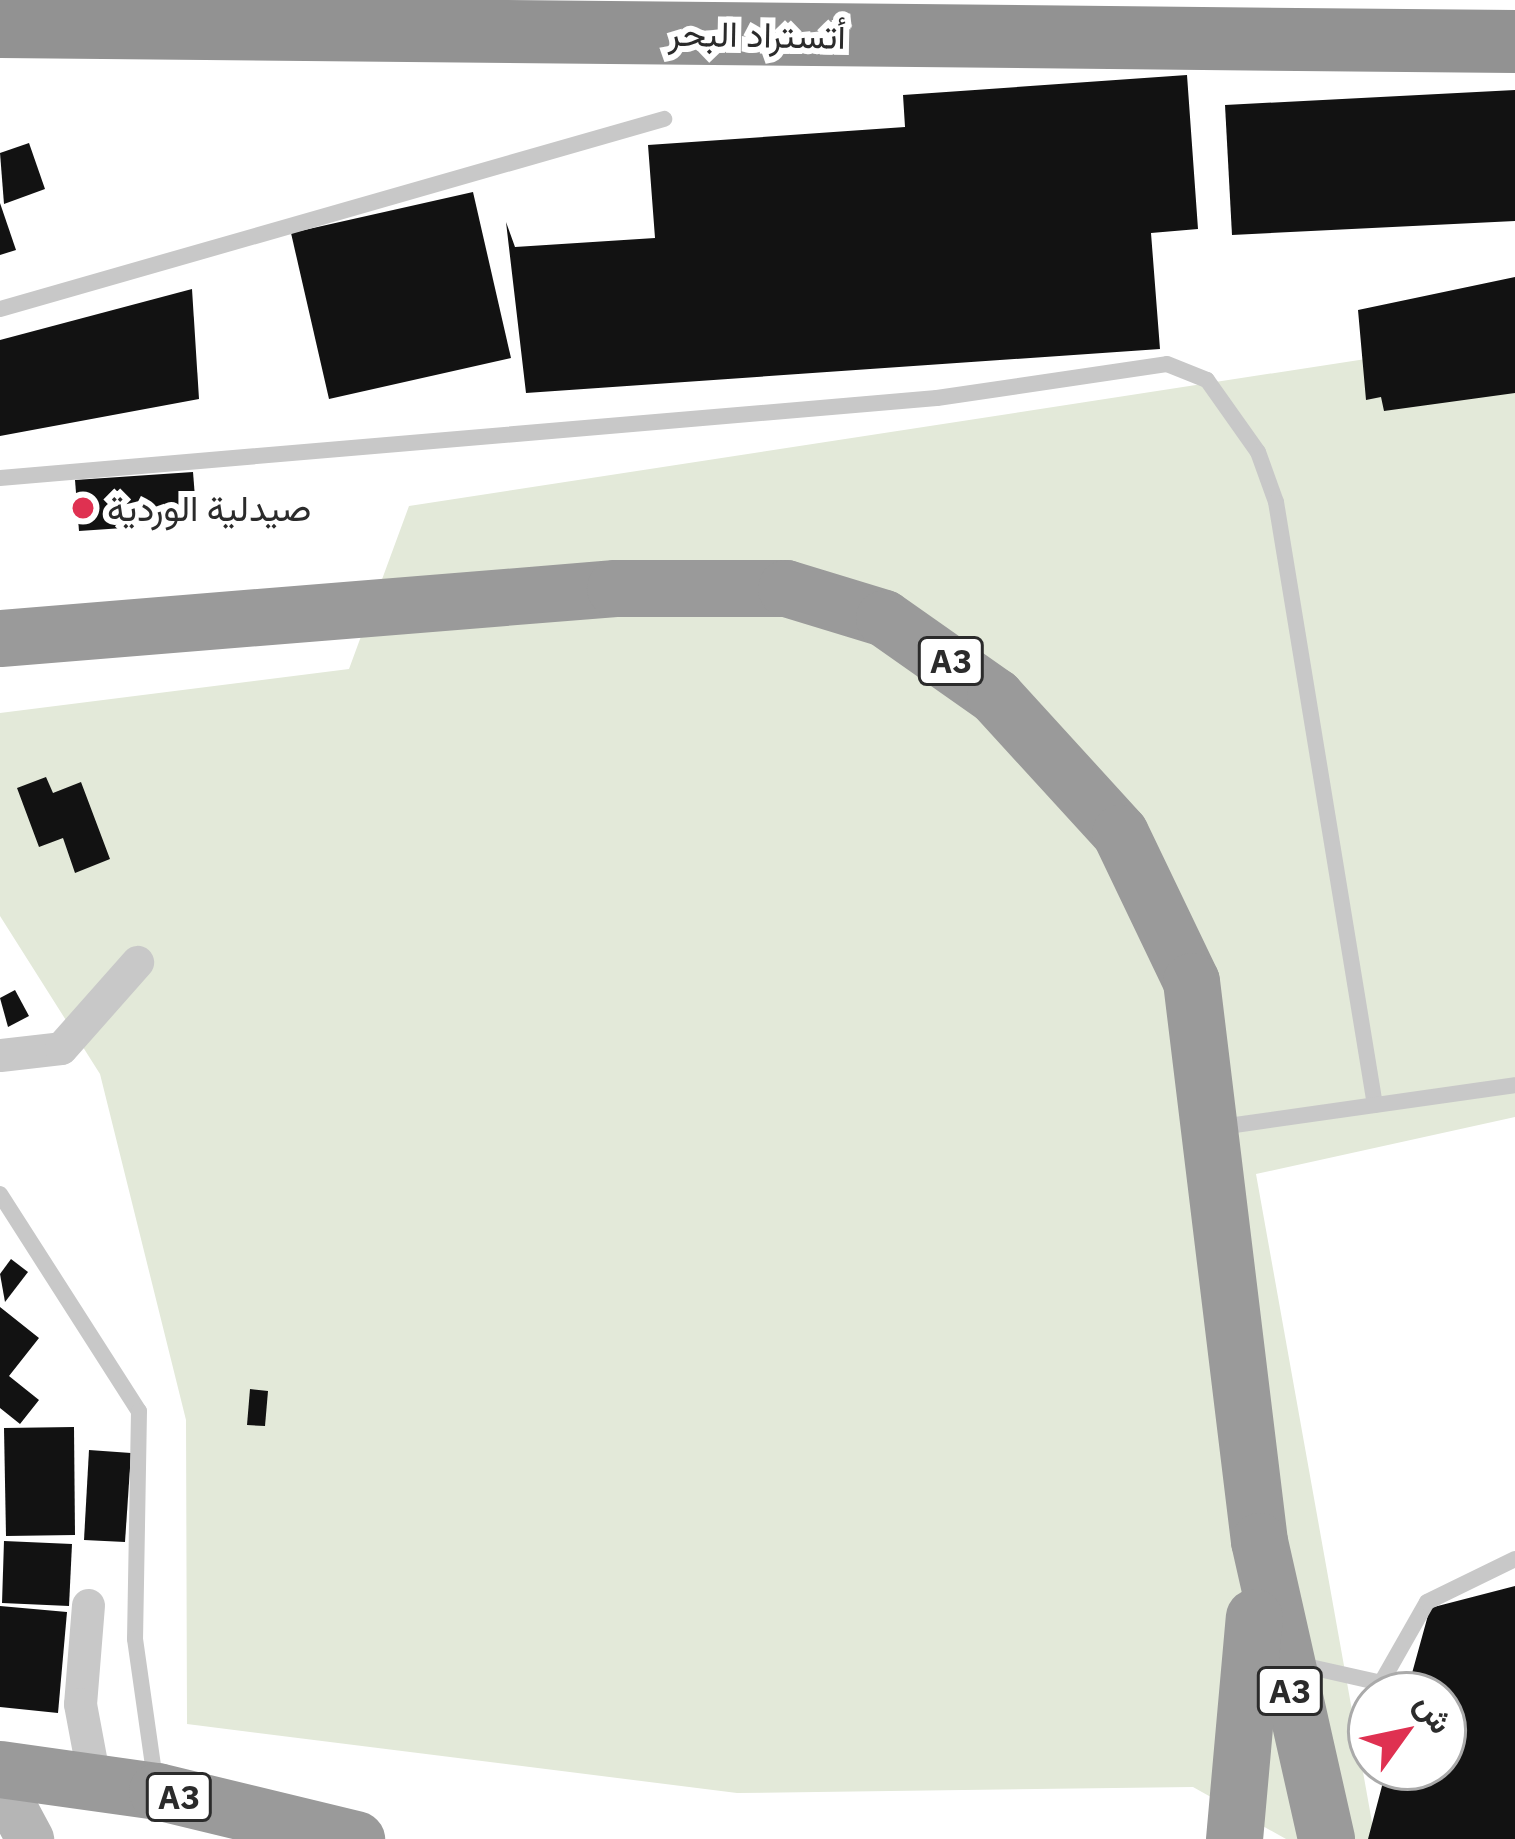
<!DOCTYPE html>
<html>
<head>
<meta charset="utf-8">
<style>
	body { margin:0 }
	#map { position:relative; width:1515px; height:1839px; overflow:hidden; background:#fff; font-family:"IBM Plex Sans",Vazirmatn,sans-serif }
	div>[style] { position:absolute }
	.green>* { inset:0; background:#e3e9d9 }
	.building>* { inset:0; background:#121212 }
	.service>* { height:16px; margin:-8px; padding:0 8px; transform-origin:8px; border-radius:8px; background:#c8c8c8 }
	.minor>* { height:33px; margin:-16.5px; padding:0 16.5px; transform-origin:16.5px; border-radius:16.5px; background:#c8c8c8 }
	.secondary>* { height:48px; margin:-24px; padding:0 24px; transform-origin:24px; border-radius:24px; background:#b5b5b5 }
	.trunk>* { height:57px; margin:-28.5px; padding:0 28.5px; transform-origin:28.5px; border-radius:28.5px; background:#9a9a9a }
	.motorway>* { height:63px; margin:-31.5px; padding:0 31.5px; transform-origin:31.5px; border-radius:31.5px; background:#929292 }
	.dots>* { width:33px; height:33px; translate:-50% -50%; box-sizing:border-box; border:6px solid #fff; border-radius:50% }
	span { translate:-50% -50%; white-space:nowrap; text-align:center; line-height:1.15; -webkit-text-stroke:12px #fff; paint-order:stroke }
	.shield-label span { padding:3px 9px; background:#fff; border:3px solid; border-radius:9px; -webkit-text-stroke-width:0 }
	.shield-label { font-size:33px; color:#2b2b2b; font-weight:700 }
	.street-label { font-size:36px; color:#2b2b2b }
	.poi-label { font-size:36px; color:#2b2b2b }
	.left { translate:0 -50%; text-align:left }
	.north { position:absolute; left:1347px; top:1671px; width:120px; height:120px; box-sizing:border-box; background:#fff; border:3px solid #aaa; border-radius:50%; rotate:57deg; font-size:33px; font-weight:700; line-height:48px; text-align:center; color:#2b2b2b }
	.north::after { content:''; display:block; margin:auto; width:42px; height:54px; background:#df3151; clip-path:polygon(50% 0,100% 100%,50% 72%,0 100%) }
</style>
</head>
<body>
<div id="map">
	<div class="green">
		<i style="clip-path:polygon(1515px 336px,1515px 1117px,1256px 1174px,1375px 1839px,1286px 1839px,1193px 1787px,737px 1793px,187px 1724px,186px 1420px,100px 1074px,0 916px,0 713px,349px 669px,409px 506px)"></i>
	</div>
	<div class="building">
		<i style="clip-path:polygon(1187px 75px,1198px 229px,1151px 233px,1160px 349px,526px 393px,506px 222px,515px 247px,655px 238px,648px 145px,905px 127px,903px 95px)"></i>
		<i style="clip-path:polygon(1515px 90px,1515px 221px,1232px 235px,1225px 105px)"></i>
		<i style="clip-path:polygon(29px 143px,45px 189px,4px 204px,0 153px)"></i>
		<i style="clip-path:polygon(473px 192px,511px 358px,329px 399px,291px 233px)"></i>
		<i style="clip-path:polygon(0 203px,16px 250px,0 255px)"></i>
		<i style="clip-path:polygon(1515px 277px,1515px 393px,1384px 411px,1381px 397px,1366px 400px,1358px 310px)"></i>
		<i style="clip-path:polygon(192px 289px,199px 399px,0 436px,0 340px)"></i>
		<i style="clip-path:polygon(193px 472px,197px 523px,79px 531px,75px 480px)"></i>
		<i style="clip-path:polygon(46px 777px,53px 793px,81px 782px,110px 859px,75px 873px,63px 838px,39px 847px,17px 788px)"></i>
		<i style="clip-path:polygon(15px 990px,29px 1016px,8px 1027px,0 998px)"></i>
		<i style="clip-path:polygon(11px 1259px,28px 1272px,5px 1302px,0 1274px)"></i>
		<i style="clip-path:polygon(0 1307px,39px 1338px,9px 1376px,39px 1400px,20px 1424px,0 1408px)"></i>
		<i style="clip-path:polygon(250px 1389px,268px 1391px,265px 1426px,247px 1425px)"></i>
		<i style="clip-path:polygon(74px 1427px,75px 1535px,6px 1536px,4px 1428px)"></i>
		<i style="clip-path:polygon(89px 1450px,131px 1453px,125px 1542px,84px 1540px)"></i>
		<i style="clip-path:polygon(4px 1541px,72px 1544px,69px 1606px,2px 1603px)"></i>
		<i style="clip-path:polygon(1515px 1586px,1515px 1839px,1368px 1839px,1387px 1767px,1443px 1767px,1443px 1695px,1406px 1695px,1430px 1608px)"></i>
		<i style="clip-path:polygon(0 1606px,67px 1612px,58px 1713px,0 1707px)"></i>
	</div>
	<div class="service">
		<i style="left:0;top:309px;width:691px;rotate:-15.97deg"></i>
		<i style="left:0;top:478px;width:940px;rotate:-4.88deg"></i>
		<i style="left:937px;top:398px;width:232px;rotate:-8.4deg"></i>
		<i style="left:1167px;top:364px;width:43px;rotate:21.8deg"></i>
		<i style="left:1207px;top:380px;width:88px;rotate:54.7deg"></i>
		<i style="left:1258px;top:452px;width:53px;rotate:70.2deg"></i>
		<i style="left:1276px;top:502px;width:611px;rotate:80.68deg"></i>
		<i style="left:1214px;top:1128px;width:304px;rotate:-8.1deg"></i>
		<i style="left:0;top:1194px;width:258px;rotate:57.4deg"></i>
		<i style="left:139px;top:1411px;width:228px;rotate:91deg"></i>
		<i style="left:135px;top:1639px;width:141px;rotate:81.9deg"></i>
		<i style="left:1297px;top:1664px;width:86px;rotate:12.7deg"></i>
		<i style="left:1381px;top:1683px;width:93px;rotate:-60.4deg"></i>
		<i style="left:1427px;top:1602px;width:98px;rotate:-26deg"></i>
	</div>
	<div class="minor">
		<i style="left:0;top:1055px;width:61px;rotate:-6.5deg"></i>
		<i style="left:61px;top:1048px;width:115px;rotate:-48.5deg"></i>
		<i style="left:88px;top:1605px;width:99px;rotate:94.6deg"></i>
		<i style="left:80px;top:1704px;width:81px;rotate:79.4deg"></i>
	</div>
	<div class="secondary">
		<i style="left:0;top:1783px;width:64px;rotate:61.8deg"></i>
	</div>
	<div class="trunk">
		<i style="left:0;top:638px;width:617px;rotate:-4.65deg"></i>
		<i style="left:615px;top:588px;width:171px"></i>
		<i style="left:786px;top:588px;width:102px;rotate:17deg"></i>
		<i style="left:884px;top:618px;width:136px;rotate:35.1deg"></i>
		<i style="left:995px;top:696px;width:185px;rotate:47.6deg"></i>
		<i style="left:1120px;top:833px;width:164px;rotate:64.4deg"></i>
		<i style="left:1191px;top:981px;width:564px;rotate:83.08deg"></i>
		<i style="left:1259px;top:1541px;width:305px;rotate:77.3deg"></i>
		<i style="left:0;top:1769px;width:159px;rotate:8deg"></i>
		<i style="left:157px;top:1791px;width:205px;rotate:13.6deg"></i>
		<i style="left:1234px;top:1839px;width:223px;rotate:-84.9deg"></i>
	</div>
	<div class="motorway">
		<i style="left:0;top:26px;width:1515px;rotate:0.57deg"></i>
	</div>
	<div class="dots">
		<i style="left:83px;top:508px;background:#df3151"></i>
	</div>
	<div class="shield-label">
		<span style="left:951px;top:661px">A3</span>
		<span style="left:1290px;top:1691px">A3</span>
		<span style="left:179px;top:1797px">A3</span>
	</div>
	<div class="street-label">
		<span style="left:757px;top:34px;rotate:1deg">أتستراد البحر</span>
	</div>
	<div class="poi-label">
		<span class="left" style="left:107px;top:508px">صيدلية الوردية</span>
	</div>
	<div class="north">ش</div>
</div>
</body>
</html>
